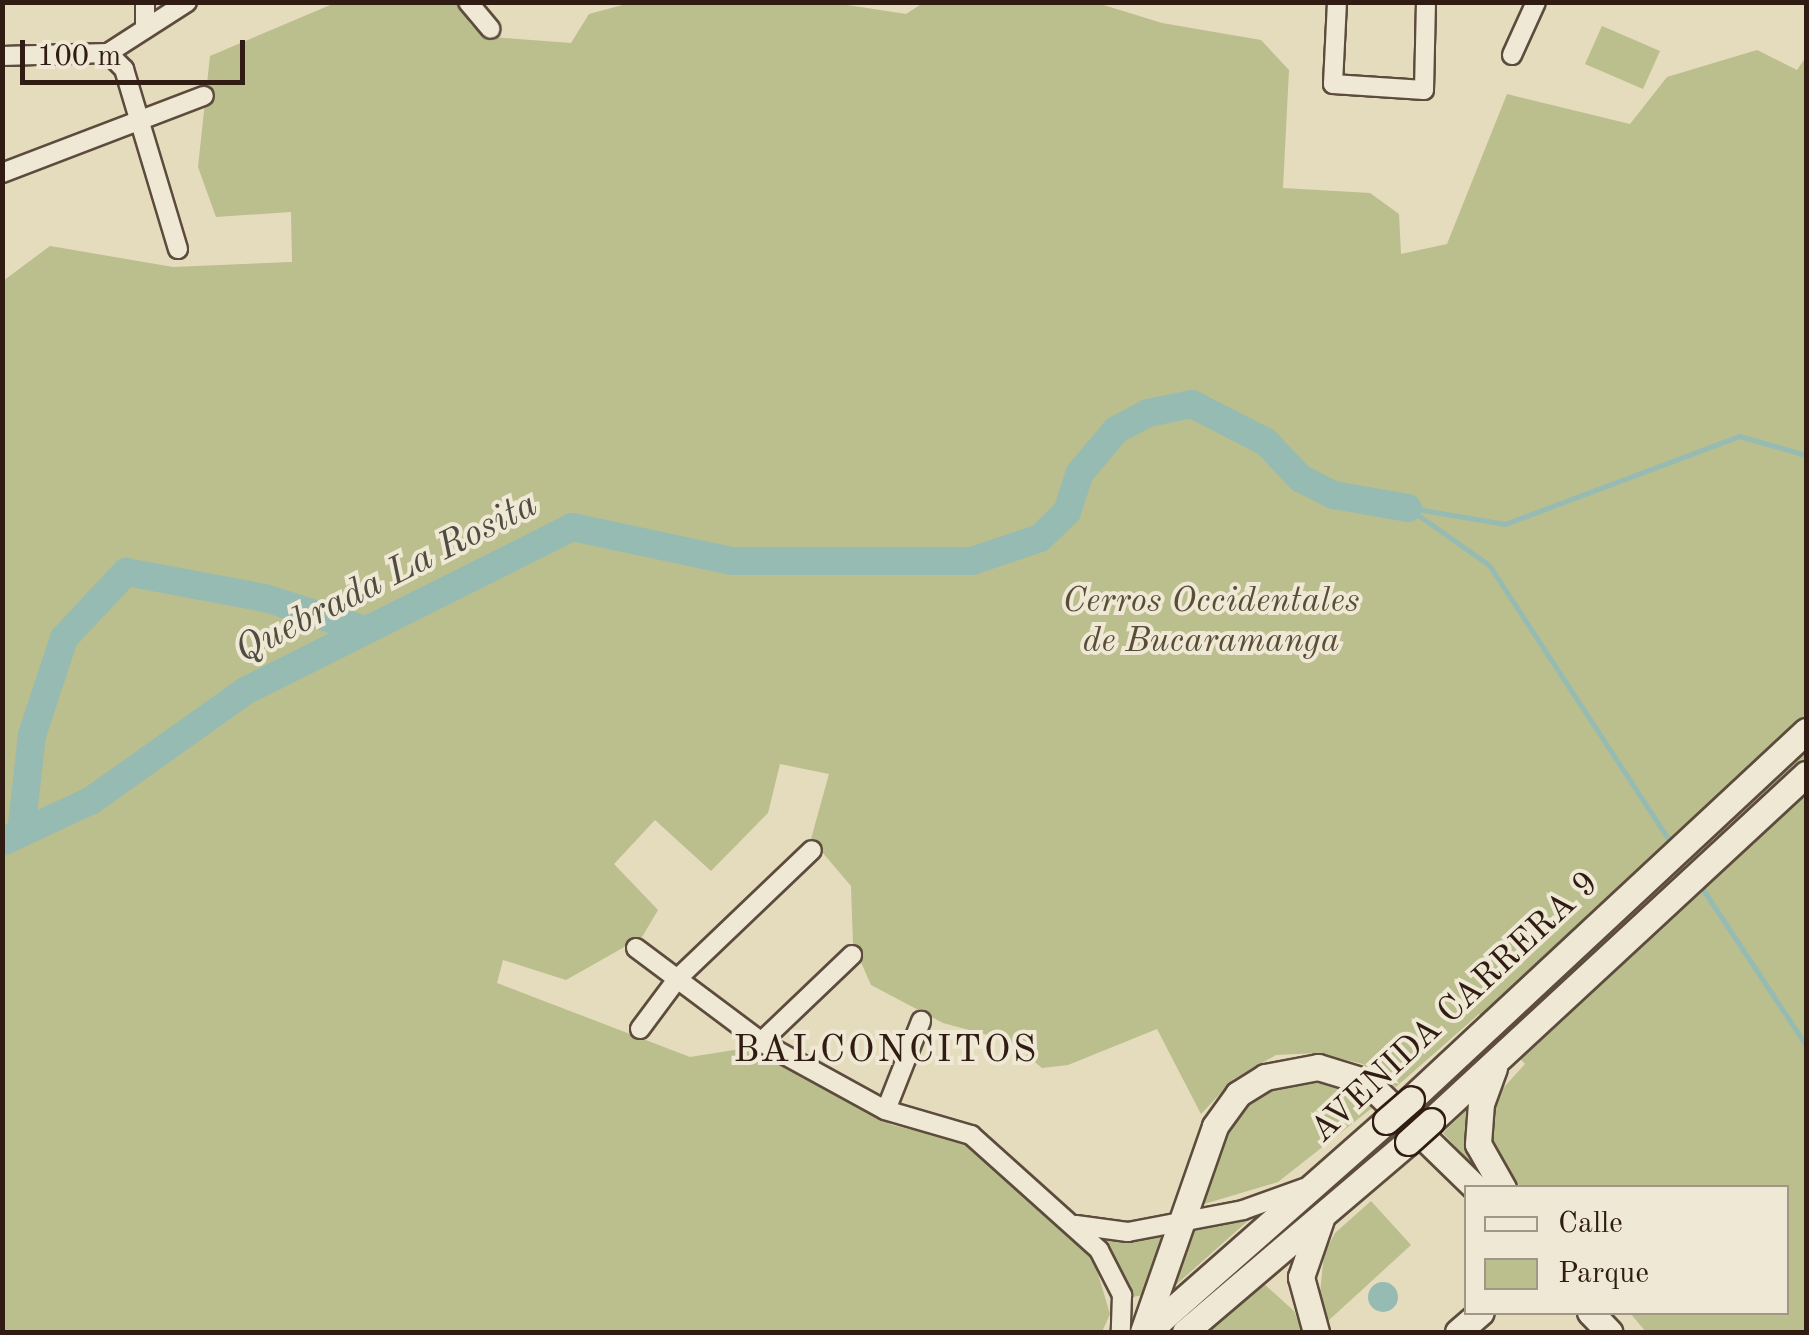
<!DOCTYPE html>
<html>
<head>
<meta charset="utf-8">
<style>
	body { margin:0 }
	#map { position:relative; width:1809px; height:1335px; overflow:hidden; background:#e5dbbd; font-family:"Old Standard TT",serif }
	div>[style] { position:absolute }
	.green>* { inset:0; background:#bbbe8d }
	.water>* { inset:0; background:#96bbb3 }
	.round { border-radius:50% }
	.stream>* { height:5px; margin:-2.5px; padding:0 2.5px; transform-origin:2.5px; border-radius:2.5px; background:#96bbb3 }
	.river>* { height:28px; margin:-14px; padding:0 14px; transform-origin:14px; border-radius:14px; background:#96bbb3 }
	.roads { filter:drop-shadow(2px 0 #5d4c3d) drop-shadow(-2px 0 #5d4c3d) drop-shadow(0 2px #5d4c3d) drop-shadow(0 -2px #5d4c3d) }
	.street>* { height:18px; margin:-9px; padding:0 9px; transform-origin:9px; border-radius:9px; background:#eee8d4 }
	.secondary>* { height:25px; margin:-12.5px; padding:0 12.5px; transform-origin:12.5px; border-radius:12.5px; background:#eee8d4 }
	.bridges { filter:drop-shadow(2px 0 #301c12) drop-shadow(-2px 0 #301c12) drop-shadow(0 2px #301c12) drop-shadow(0 -2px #301c12) }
	.secondary-bridge>* { height:25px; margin:-12.5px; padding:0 12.5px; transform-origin:12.5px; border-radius:12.5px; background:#eee8d4 }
	span { translate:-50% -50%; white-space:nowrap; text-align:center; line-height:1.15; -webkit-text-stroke:8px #eee8d4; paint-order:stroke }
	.park-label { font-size:35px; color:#5a4d37; font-style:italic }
	.street-label { font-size:35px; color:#301c12 }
	.water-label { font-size:38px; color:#4f4c42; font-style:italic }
	.neighbourhood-label { font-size:38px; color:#301c12; letter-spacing:2.5px }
	.frame { position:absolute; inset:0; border:5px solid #301c12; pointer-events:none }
	.legend { position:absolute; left:1464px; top:1185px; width:325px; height:130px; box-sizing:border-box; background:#eee8d4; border:2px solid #a29686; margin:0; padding:12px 18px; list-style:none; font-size:30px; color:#301c12 }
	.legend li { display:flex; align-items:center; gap:20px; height:50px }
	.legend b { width:50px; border:2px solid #a29686 }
	.scale { position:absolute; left:20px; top:40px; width:225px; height:45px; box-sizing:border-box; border:5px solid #301c12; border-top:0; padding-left:12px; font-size:30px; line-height:35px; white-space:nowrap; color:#301c12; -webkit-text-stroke:8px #eee8d4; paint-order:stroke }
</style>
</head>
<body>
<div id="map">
	<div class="green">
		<i style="clip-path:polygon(828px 2px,906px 14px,923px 3px,1097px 3px,1162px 23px,1261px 40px,1289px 70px,1283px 188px,1370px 193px,1399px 214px,1401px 254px,1447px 244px,1507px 94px,1630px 124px,1667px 77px,1757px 50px,1797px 70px,1806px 57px,1806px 1332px,1646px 1332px,1630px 1313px,1786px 1312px,1786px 1188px,1521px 1187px,1495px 1156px,1488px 1134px,1495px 1097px,1525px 1064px,1479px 1014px,1396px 1087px,1363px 1064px,1318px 1053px,1276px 1055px,1234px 1079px,1201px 1114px,1157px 1029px,1068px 1065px,1042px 1068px,1010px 1041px,943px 1023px,871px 985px,853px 944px,851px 886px,811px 839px,829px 774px,780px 764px,768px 813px,711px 871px,655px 820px,614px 864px,658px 910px,642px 937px,566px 980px,503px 960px,497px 983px,690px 1057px,753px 1047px,892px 1125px,965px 1142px,1077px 1240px,1095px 1264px,1110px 1314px,1102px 1332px,3px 1332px,3px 281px,50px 246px,173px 267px,292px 262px,291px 212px,216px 217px,198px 167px,210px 56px,335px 3px,458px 3px,471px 25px,491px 37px,571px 43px,589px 14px,630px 3px)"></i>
		<i style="clip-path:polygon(1602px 26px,1660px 51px,1643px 89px,1585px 64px)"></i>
		<i style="clip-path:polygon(1323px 1081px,1358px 1090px,1377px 1104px,1278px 1182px,1204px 1204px,1229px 1124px,1254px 1098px,1286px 1085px)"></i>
		<i style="clip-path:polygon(1467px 1109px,1470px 1137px,1493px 1187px,1443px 1133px)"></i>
		<i style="clip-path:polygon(1371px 1201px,1411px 1245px,1328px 1321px,1319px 1303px,1324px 1254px,1335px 1233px)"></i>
		<i style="clip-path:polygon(1250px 1219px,1169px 1291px,1190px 1226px)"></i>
		<i style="clip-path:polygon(1168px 1231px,1148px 1294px,1133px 1297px,1106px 1238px)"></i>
		<i style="clip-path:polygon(1263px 1283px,1294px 1311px,1303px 1332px,1206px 1332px)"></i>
	</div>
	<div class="water">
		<i class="round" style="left:1368px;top:1282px;width:30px;height:30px"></i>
	</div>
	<div class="stream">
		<i style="left:1408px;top:508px;width:99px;rotate:35.1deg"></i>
		<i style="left:1489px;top:565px;width:332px;rotate:56.8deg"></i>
		<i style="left:1411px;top:508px;width:95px;rotate:9.7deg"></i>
		<i style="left:1505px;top:524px;width:250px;rotate:-20.6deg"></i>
		<i style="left:1739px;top:436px;width:70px;rotate:15.8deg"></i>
		<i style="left:1700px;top:885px;width:192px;rotate:56.5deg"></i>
	</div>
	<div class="river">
		<i style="left:21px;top:833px;width:99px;rotate:-83.6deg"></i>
		<i style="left:32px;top:735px;width:102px;rotate:-71.7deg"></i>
		<i style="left:64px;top:638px;width:91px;rotate:-46.8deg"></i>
		<i style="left:126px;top:572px;width:141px;rotate:10.6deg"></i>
		<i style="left:265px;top:598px;width:106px;rotate:17.6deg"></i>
		<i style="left:2px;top:842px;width:99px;rotate:-25deg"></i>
		<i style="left:92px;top:800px;width:190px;rotate:-35.4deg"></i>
		<i style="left:247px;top:690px;width:364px;rotate:-26.6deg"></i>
		<i style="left:572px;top:527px;width:164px;rotate:12deg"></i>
		<i style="left:732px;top:561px;width:240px"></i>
		<i style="left:972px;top:561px;width:72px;rotate:-18.7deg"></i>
		<i style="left:1040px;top:538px;width:37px;rotate:-44deg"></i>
		<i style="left:1067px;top:512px;width:40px;rotate:-72deg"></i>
		<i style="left:1079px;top:474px;width:57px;rotate:-49.9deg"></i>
		<i style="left:1116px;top:430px;width:36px;rotate:-28deg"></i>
		<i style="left:1148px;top:413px;width:45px;rotate:-11.6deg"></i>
		<i style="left:1192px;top:404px;width:83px;rotate:27.2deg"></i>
		<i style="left:1266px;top:442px;width:50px;rotate:46.6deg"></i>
		<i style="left:1300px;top:478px;width:38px;rotate:27deg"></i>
		<i style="left:1334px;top:495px;width:75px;rotate:10deg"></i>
	</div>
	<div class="roads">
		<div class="street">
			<i style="left:145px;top:2px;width:27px;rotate:90deg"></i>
			<i style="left:468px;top:2px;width:35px;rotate:50deg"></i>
			<i style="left:1337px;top:2px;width:82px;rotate:92.8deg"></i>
			<i style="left:1333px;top:84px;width:91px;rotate:3.8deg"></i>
			<i style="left:1424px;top:90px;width:88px;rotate:-88.7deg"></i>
			<i style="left:108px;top:53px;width:23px;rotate:45deg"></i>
			<i style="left:124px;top:69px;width:188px;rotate:73.3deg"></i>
			<i style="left:108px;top:53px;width:94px;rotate:-32.8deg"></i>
			<i style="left:1512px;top:55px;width:58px;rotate:-65.6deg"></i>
			<i style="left:2px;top:56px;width:106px;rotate:-1.6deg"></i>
			<i style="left:2px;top:173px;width:216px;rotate:-20.9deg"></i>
			<i style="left:636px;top:948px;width:159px;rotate:36.8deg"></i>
			<i style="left:763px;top:1043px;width:139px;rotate:28.8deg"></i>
			<i style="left:885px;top:1110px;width:90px;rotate:16.2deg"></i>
			<i style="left:971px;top:1135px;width:172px;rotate:41.9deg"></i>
			<i style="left:1099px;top:1250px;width:51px;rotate:62.9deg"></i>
			<i style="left:1122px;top:1295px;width:37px;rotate:92deg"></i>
			<i style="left:640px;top:1029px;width:64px;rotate:-53.3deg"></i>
			<i style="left:678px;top:978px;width:185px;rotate:-43.7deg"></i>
			<i style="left:761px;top:1042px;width:126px;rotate:-43.7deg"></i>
			<i style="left:886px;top:1110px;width:96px;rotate:-68.5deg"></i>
			<i style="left:1076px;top:1225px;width:52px;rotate:7.7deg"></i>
			<i style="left:1128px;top:1232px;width:117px;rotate:-10.8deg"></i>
			<i style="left:1243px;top:1210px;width:65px;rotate:-19.8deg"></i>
		</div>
		<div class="secondary">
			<i style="left:1494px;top:1068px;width:37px;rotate:110deg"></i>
			<i style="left:1481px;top:1103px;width:41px;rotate:94.2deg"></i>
			<i style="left:1478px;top:1144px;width:51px;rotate:60.4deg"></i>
			<i style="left:1411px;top:1099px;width:540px;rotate:-42.97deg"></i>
			<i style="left:1431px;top:1121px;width:511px;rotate:-42.78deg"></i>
			<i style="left:1590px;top:1312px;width:28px;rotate:46deg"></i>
			<i style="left:1143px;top:1332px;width:218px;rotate:-70.7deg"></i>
			<i style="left:1215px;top:1126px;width:39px;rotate:-54deg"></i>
			<i style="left:1238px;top:1094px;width:32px;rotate:-32deg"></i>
			<i style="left:1265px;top:1077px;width:54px;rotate:-10.7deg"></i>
			<i style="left:1318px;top:1067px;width:51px;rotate:17deg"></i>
			<i style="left:1367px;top:1082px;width:152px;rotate:44.2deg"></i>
			<i style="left:1147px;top:1332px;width:319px;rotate:-41.4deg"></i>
			<i style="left:1185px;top:1332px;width:293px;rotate:-40.4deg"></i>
			<i style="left:1316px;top:1332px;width:57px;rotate:-105.3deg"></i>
			<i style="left:1301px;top:1277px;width:61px;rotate:-71deg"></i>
			<i style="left:1458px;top:1332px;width:30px;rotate:-41deg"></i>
		</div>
	</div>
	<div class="bridges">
		<div class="secondary-bridge">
			<i style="left:1386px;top:1121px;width:33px;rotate:-41deg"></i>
			<i style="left:1408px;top:1142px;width:31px;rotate:-42deg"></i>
		</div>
	</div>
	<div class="park-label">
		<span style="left:1211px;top:622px">Cerros Occidentales<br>de Bucaramanga</span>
	</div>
	<div class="street-label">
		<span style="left:1455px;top:1008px;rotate:-43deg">AVENIDA CARRERA 9</span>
	</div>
	<div class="water-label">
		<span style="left:387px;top:579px;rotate:-27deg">Quebrada La Rosita</span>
	</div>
	<div class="neighbourhood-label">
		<span style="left:886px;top:1052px">BALCONCITOS</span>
	</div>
	<div class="frame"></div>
	<ul class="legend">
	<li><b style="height:12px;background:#eee8d4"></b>Calle</li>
	<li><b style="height:28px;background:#bbbe8d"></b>Parque</li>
	</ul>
	<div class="scale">100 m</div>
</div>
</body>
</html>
